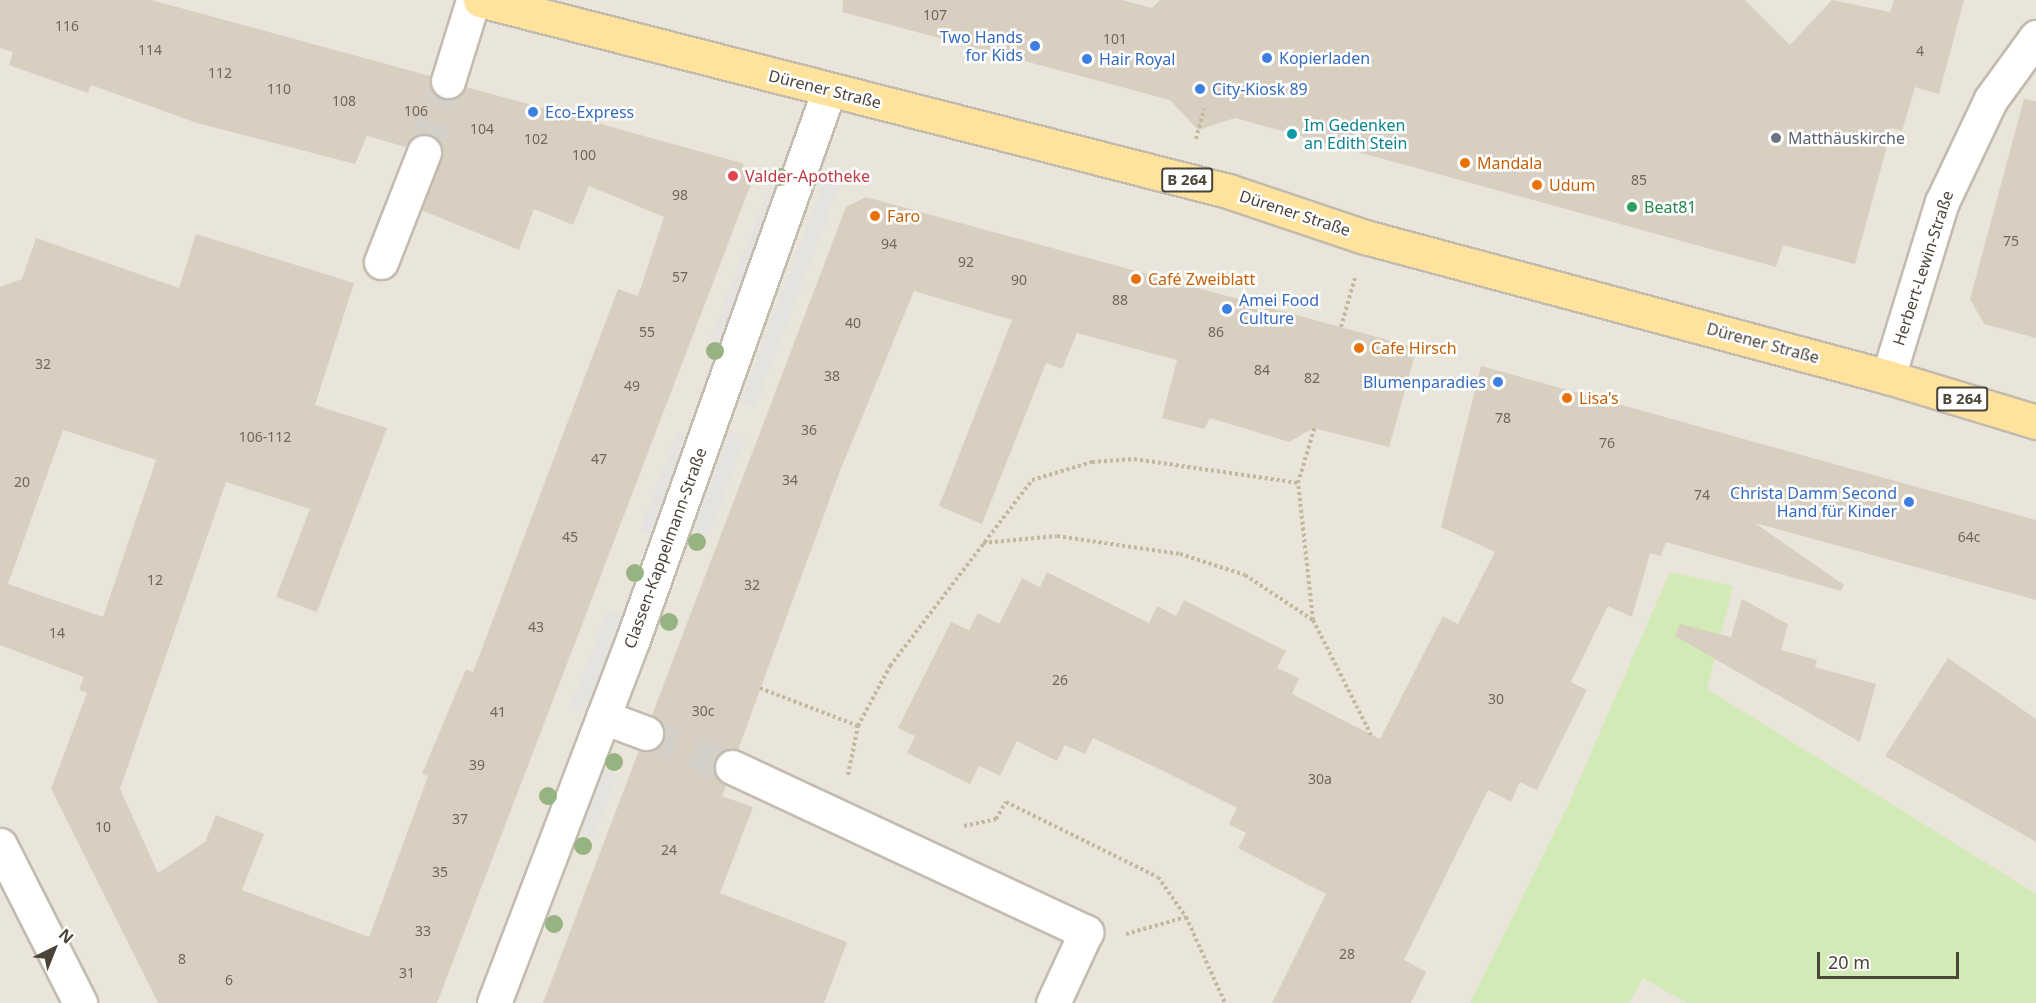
<!DOCTYPE html>
<html>
<head>
<meta charset="utf-8">
<style>
	body { margin:0 }
	#map { position:relative; width:2036px; height:1003px; overflow:hidden; background:#f6f3ec; font-family:"Noto Sans",sans-serif }
	div>[style] { position:absolute }
	.residential>* { inset:0; background:#eae5da }
	.green>* { inset:0; background:#d2eab5 }
	.parking>* { inset:0; background:#e5e3e0 }
	.building>* { inset:0; background:#d8cfc1 }
	.minor-tunnel>* { height:33px; margin-top:-16.5px; transform-origin:0; background:repeating-linear-gradient(90deg,#d4d0c8 0 33px,transparent 0 49px) }
	.path>* { height:4px; margin-top:-2px; transform-origin:0; background:repeating-linear-gradient(90deg,#c4b79f 0 3px,transparent 0 6px) }
	.roads { filter:drop-shadow(2px 0 #c2bbae) drop-shadow(-2px 0 #c2bbae) drop-shadow(0 2px #c2bbae) drop-shadow(0 -2px #c2bbae) }
	.minor>* { height:33px; margin:-16.5px; padding:0 16.5px; transform-origin:16.5px; border-radius:16.5px; background:#fff }
	.major>* { height:33px; margin:-16.5px; padding:0 16.5px; transform-origin:16.5px; border-radius:16.5px; background:#ffe39c }
	.trees>* { width:18px; height:18px; margin:-9px; border-radius:50%; background:#97b381 }
	.dots>* { width:16px; height:16px; translate:-50% -50%; box-sizing:border-box; border:3px solid #fff; border-radius:50% }
	span { translate:-50% -50%; white-space:nowrap; text-align:center; line-height:1.15; -webkit-text-stroke:5px #fff; paint-order:stroke }
	.number-label { font-size:14px; color:#6e675b }
	.number-label span { -webkit-text-stroke-width:0 }
	.shield-label span { padding:2px 4px; background:#fff; border:2px solid; border-radius:4px; -webkit-text-stroke-width:0 }
	.shield-label { font-size:15px; color:#4b4439; font-weight:700 }
	.shop-label { font-size:16px; color:#366cbe }
	.right { translate:-100% -50%; text-align:right }
	.left { translate:0 -50%; text-align:left }
	.street-label { font-size:16px; color:#4b4439 }
	.culture-label { font-size:16px; color:#0d838f }
	.worship-label { font-size:16px; color:#5b616d }
	.food-label { font-size:16px; color:#c56008 }
	.health-label { font-size:16px; color:#be3a42 }
	.leisure-label { font-size:16px; color:#27864d }
	.north { position:absolute; left:24px; top:919px; width:60px; height:60px; -webkit-text-stroke:4px #fff; paint-order:stroke; rotate:43deg; font-size:16px; font-weight:700; line-height:24px; text-align:center; color:#4b4439 }
	.north::after { content:''; display:block; margin:auto; width:21px; height:27px; background:#4b4439; clip-path:polygon(50% 0,100% 100%,50% 72%,0 100%) }
	.scale { position:absolute; left:1817px; top:952px; width:142px; height:27px; box-sizing:border-box; border:3px solid #4b4439; border-top:0; padding-left:8px; font-size:18px; line-height:21px; white-space:nowrap; color:#4b4439; -webkit-text-stroke:4px #fff; paint-order:stroke }
</style>
</head>
<body>
<div id="map">
	<div class="residential">
		<i style="clip-path:polygon(0 0,2036px 0,2036px 1003px,0 1003px)"></i>
	</div>
	<div class="green">
		<i style="clip-path:polygon(1670px 572px,1733px 586px,1707px 689px,2036px 894px,2036px 1003px,1687px 1003px,1643px 978px,1629px 1003px,1470px 1003px,1570px 801px)"></i>
	</div>
	<div class="parking">
		<i style="clip-path:polygon(824px 181px,839px 187px,755px 408px,741px 402px)"></i>
		<i style="clip-path:polygon(770px 186px,784px 191px,725px 343px,711px 337px)"></i>
		<i style="clip-path:polygon(731px 431px,746px 437px,709px 536px,693px 530px)"></i>
		<i style="clip-path:polygon(677px 433px,689px 437px,652px 535px,640px 530px)"></i>
		<i style="clip-path:polygon(608px 610px,623px 616px,585px 713px,570px 707px)"></i>
		<i style="clip-path:polygon(604px 769px,618px 775px,593px 839px,579px 833px)"></i>
	</div>
	<div class="building">
		<i style="clip-path:polygon(evenodd,0 0,151px 0,430px 76px,434px 93px,443px 99px,460px 95px,466px 87px,742px 163px,752px 181px,437px 1003px,158px 1003px,51px 789px,87px 693px,79px 690px,84px 677px,0 645px,0 287px,22px 279px,36px 238px,179px 288px,196px 234px,354px 283px,315px 405px,387px 428px,317px 612px,276px 597px,310px 509px,226px 482px,120px 789px,158px 873px,205px 842px,216px 815px,264px 834px,242px 890px,369px 937px,428px 776px,422px 774px,466px 669px,473px 672px,618px 289px,638px 296px,664px 217px,589px 186px,573px 225px,534px 209px,519px 250px,421px 210px,442px 158px,442px 149px,431px 135px,413px 137px,406px 147px,367px 136px,355px 164px,197px 123px,91px 85px,88px 93px,9px 65px,13px 52px,0 48px,0 0,63px 430px,156px 460px,103px 617px,8px 584px,63px 430px)"></i>
		<i style="clip-path:polygon(843px 0,1122px 0,1152px 8px,1160px 0,1745px 0,1790px 45px,1832px 0,1890px 12px,1894px 0,1964px 0,1939px 94px,1915px 87px,1902px 131px,1892px 128px,1855px 264px,1783px 245px,1776px 267px,1235px 118px,1198px 130px,1170px 100px,842px 12px)"></i>
		<i style="clip-path:polygon(2024px 99px,2036px 101px,2036px 338px,1984px 324px,1970px 299px)"></i>
		<i style="clip-path:polygon(866px 197px,1417px 348px,1389px 447px,1313px 428px,1289px 442px,1210px 418px,1204px 429px,1162px 418px,1177px 360px,1077px 333px,1062px 369px,1046px 363px,982px 524px,939px 506px,1012px 320px,914px 291px,840px 471px,738px 750px,721px 752px,713px 768px,726px 785px,722px 796px,753px 807px,720px 893px,847px 942px,824px 1003px,543px 1003px,639px 750px,650px 751px,663px 740px,664px 729px,652px 715px,846px 207px)"></i>
		<i style="clip-path:polygon(1481px 366px,2036px 520px,2036px 600px,1755px 523px,1844px 585px,1841px 591px,1666px 542px,1661px 556px,1650px 553px,1632px 617px,1608px 606px,1571px 682px,1587px 690px,1537px 790px,1520px 782px,1511px 802px,1488px 790px,1404px 960px,1426px 972px,1411px 1003px,1272px 1003px,1326px 894px,1238px 848px,1246px 833px,1229px 824px,1237px 808px,1155px 767px,1093px 738px,1085px 754px,1065px 745px,1057px 761px,1017px 741px,1000px 776px,979px 766px,970px 784px,907px 753px,915px 736px,898px 728px,951px 622px,969px 630px,978px 613px,999px 624px,1022px 578px,1040px 587px,1047px 572px,1149px 623px,1157px 606px,1176px 616px,1184px 600px,1286px 651px,1277px 668px,1299px 678px,1292px 694px,1380px 739px,1443px 616px,1458px 624px,1495px 552px,1441px 527px)"></i>
		<i style="clip-path:polygon(1742px 599px,1788px 624px,1781px 650px,1817px 660px,1815px 667px,1876px 684px,1860px 742px,1675px 636px,1680px 624px,1731px 637px)"></i>
		<i style="clip-path:polygon(1948px 658px,2036px 719px,2036px 842px,1885px 756px)"></i>
	</div>
	<div class="minor-tunnel">
		<i style="left:424px;top:152px;width:75px;rotate:-71.3deg"></i>
		<i style="left:646px;top:733px;width:92px;rotate:21.6deg"></i>
	</div>
	<div class="path">
		<i style="left:1196px;top:139px;width:31px;rotate:-75deg"></i>
		<i style="left:1341px;top:327px;width:51px;rotate:-74.1deg"></i>
		<i style="left:983px;top:543px;width:74px;rotate:-5.4deg"></i>
		<i style="left:1057px;top:536px;width:124px;rotate:8.3deg"></i>
		<i style="left:1180px;top:554px;width:68px;rotate:17.9deg"></i>
		<i style="left:1245px;top:575px;width:82px;rotate:33.5deg"></i>
		<i style="left:1313px;top:620px;width:129px;rotate:63.2deg"></i>
		<i style="left:1313px;top:620px;width:138px;rotate:-96.2deg"></i>
		<i style="left:1298px;top:483px;width:59px;rotate:-73.4deg"></i>
		<i style="left:760px;top:688px;width:105px;rotate:21.2deg"></i>
		<i style="left:848px;top:775px;width:50px;rotate:-78.5deg"></i>
		<i style="left:858px;top:726px;width:68px;rotate:-61.9deg"></i>
		<i style="left:890px;top:666px;width:234px;rotate:-52.6deg"></i>
		<i style="left:1032px;top:480px;width:63px;rotate:-16.7deg"></i>
		<i style="left:1092px;top:462px;width:42px;rotate:-4.1deg"></i>
		<i style="left:1134px;top:459px;width:166px;rotate:8.3deg"></i>
		<i style="left:964px;top:826px;width:33px;rotate:-12deg"></i>
		<i style="left:996px;top:819px;width:20px;rotate:-60deg"></i>
		<i style="left:1006px;top:802px;width:169px;rotate:26.3deg"></i>
		<i style="left:1158px;top:877px;width:49px;rotate:55deg"></i>
		<i style="left:1186px;top:917px;width:94px;rotate:65.6deg"></i>
		<i style="left:1126px;top:934px;width:62px;rotate:-15.8deg"></i>
	</div>
	<div class="roads">
		<div class="minor">
			<i style="left:448px;top:81px;width:85px;rotate:-72.8deg"></i>
			<i style="left:381px;top:262px;width:118px;rotate:-68.6deg"></i>
			<i style="left:1888px;top:377px;width:183px;rotate:-72.9deg"></i>
			<i style="left:1942px;top:202px;width:114px;rotate:-64.6deg"></i>
			<i style="left:1991px;top:99px;width:77px;rotate:-54deg"></i>
			<i style="left:603px;top:717px;width:46px;rotate:20.4deg"></i>
			<i style="left:732px;top:767px;width:391px;rotate:25deg"></i>
			<i style="left:1086px;top:932px;width:78px;rotate:114.9deg"></i>
			<i style="left:0;top:845px;width:177px;rotate:63.1deg"></i>
			<i style="left:494px;top:1003px;width:390px;rotate:-69.1deg"></i>
			<i style="left:633px;top:639px;width:583px;rotate:-70.35deg"></i>
		</div>
		<div class="major">
			<i style="left:480px;top:0;width:772px;rotate:14.32deg"></i>
			<i style="left:1228px;top:191px;width:145px;rotate:18.6deg"></i>
			<i style="left:1365px;top:237px;width:541px;rotate:14.99deg"></i>
			<i style="left:1888px;top:377px;width:155px;rotate:16.9deg"></i>
		</div>
	</div>
	<div class="trees">
		<i style="left:780px;top:177px"></i>
		<i style="left:715px;top:351px"></i>
		<i style="left:697px;top:542px"></i>
		<i style="left:635px;top:573px"></i>
		<i style="left:669px;top:622px"></i>
		<i style="left:614px;top:762px"></i>
		<i style="left:548px;top:796px"></i>
		<i style="left:583px;top:846px"></i>
		<i style="left:554px;top:924px"></i>
	</div>
	<div class="dots">
		<i style="left:1035px;top:46px;background:#3f7fe0"></i>
		<i style="left:1267px;top:58px;background:#3f7fe0"></i>
		<i style="left:1087px;top:59px;background:#3f7fe0"></i>
		<i style="left:1200px;top:89px;background:#3f7fe0"></i>
		<i style="left:533px;top:112px;background:#3f7fe0"></i>
		<i style="left:1292px;top:134px;background:#0f9aa8"></i>
		<i style="left:1776px;top:138px;background:#6b7280"></i>
		<i style="left:1465px;top:163px;background:#e8710a"></i>
		<i style="left:733px;top:176px;background:#e0444e"></i>
		<i style="left:1537px;top:185px;background:#e8710a"></i>
		<i style="left:1632px;top:207px;background:#2e9e5b"></i>
		<i style="left:875px;top:216px;background:#e8710a"></i>
		<i style="left:1136px;top:279px;background:#e8710a"></i>
		<i style="left:1227px;top:309px;background:#3f7fe0"></i>
		<i style="left:1359px;top:348px;background:#e8710a"></i>
		<i style="left:1498px;top:382px;background:#3f7fe0"></i>
		<i style="left:1567px;top:398px;background:#e8710a"></i>
		<i style="left:1909px;top:502px;background:#3f7fe0"></i>
	</div>
	<div class="number-label">
		<span style="left:935px;top:15px">107</span>
		<span style="left:67px;top:26px">116</span>
		<span style="left:1115px;top:39px">101</span>
		<span style="left:150px;top:50px">114</span>
		<span style="left:1920px;top:51px">4</span>
		<span style="left:220px;top:73px">112</span>
		<span style="left:279px;top:89px">110</span>
		<span style="left:344px;top:101px">108</span>
		<span style="left:416px;top:111px">106</span>
		<span style="left:482px;top:129px">104</span>
		<span style="left:536px;top:139px">102</span>
		<span style="left:584px;top:155px">100</span>
		<span style="left:1639px;top:180px">85</span>
		<span style="left:680px;top:195px">98</span>
		<span style="left:2011px;top:241px">75</span>
		<span style="left:889px;top:244px">94</span>
		<span style="left:966px;top:262px">92</span>
		<span style="left:680px;top:277px">57</span>
		<span style="left:1019px;top:280px">90</span>
		<span style="left:1120px;top:300px">88</span>
		<span style="left:853px;top:323px">40</span>
		<span style="left:647px;top:332px">55</span>
		<span style="left:1216px;top:332px">86</span>
		<span style="left:43px;top:364px">32</span>
		<span style="left:1262px;top:370px">84</span>
		<span style="left:832px;top:376px">38</span>
		<span style="left:1312px;top:378px">82</span>
		<span style="left:632px;top:386px">49</span>
		<span style="left:1503px;top:418px">78</span>
		<span style="left:809px;top:430px">36</span>
		<span style="left:265px;top:437px">106-112</span>
		<span style="left:1607px;top:443px">76</span>
		<span style="left:599px;top:459px">47</span>
		<span style="left:790px;top:480px">34</span>
		<span style="left:22px;top:482px">20</span>
		<span style="left:1702px;top:495px">74</span>
		<span style="left:570px;top:537px">45</span>
		<span style="left:1969px;top:537px">64c</span>
		<span style="left:155px;top:580px">12</span>
		<span style="left:752px;top:585px">32</span>
		<span style="left:536px;top:627px">43</span>
		<span style="left:57px;top:633px">14</span>
		<span style="left:1060px;top:680px">26</span>
		<span style="left:1496px;top:699px">30</span>
		<span style="left:703px;top:711px">30c</span>
		<span style="left:498px;top:712px">41</span>
		<span style="left:477px;top:765px">39</span>
		<span style="left:1320px;top:779px">30a</span>
		<span style="left:460px;top:819px">37</span>
		<span style="left:103px;top:827px">10</span>
		<span style="left:669px;top:850px">24</span>
		<span style="left:440px;top:872px">35</span>
		<span style="left:423px;top:931px">33</span>
		<span style="left:1347px;top:954px">28</span>
		<span style="left:182px;top:959px">8</span>
		<span style="left:407px;top:973px">31</span>
		<span style="left:229px;top:980px">6</span>
	</div>
	<div class="shield-label">
		<span style="left:1187px;top:180px">B 264</span>
		<span style="left:1962px;top:399px">B 264</span>
	</div>
	<div class="shop-label">
		<span class="right" style="left:1023px;top:46px">Two Hands<br>for Kids</span>
		<span class="left" style="left:1279px;top:58px">Kopierladen</span>
		<span class="left" style="left:1099px;top:59px">Hair Royal</span>
		<span class="left" style="left:1212px;top:89px">City-Kiosk 89</span>
		<span class="left" style="left:545px;top:112px">Eco-Express</span>
		<span class="left" style="left:1239px;top:309px">Amei Food<br>Culture</span>
		<span class="right" style="left:1486px;top:382px">Blumenparadies</span>
		<span class="right" style="left:1897px;top:502px">Christa Damm Second<br>Hand für Kinder</span>
	</div>
	<div class="street-label">
		<span style="left:825px;top:89px;rotate:14deg">Dürener Straße</span>
		<span style="left:1295px;top:213px;rotate:18deg">Dürener Straße</span>
		<span style="left:1923px;top:268px;rotate:-72deg">Herbert-Lewin-Straße</span>
		<span style="left:1763px;top:343px;rotate:15deg">Dürener Straße</span>
		<span style="left:665px;top:548px;rotate:-70deg">Classen-Kappelmann-Straße</span>
	</div>
	<div class="culture-label">
		<span class="left" style="left:1304px;top:134px">Im Gedenken<br>an Edith Stein</span>
	</div>
	<div class="worship-label">
		<span class="left" style="left:1788px;top:138px">Matthäuskirche</span>
	</div>
	<div class="food-label">
		<span class="left" style="left:1477px;top:163px">Mandala</span>
		<span class="left" style="left:1549px;top:185px">Udum</span>
		<span class="left" style="left:887px;top:216px">Faro</span>
		<span class="left" style="left:1148px;top:279px">Café Zweiblatt</span>
		<span class="left" style="left:1371px;top:348px">Cafe Hirsch</span>
		<span class="left" style="left:1579px;top:398px">Lisa's</span>
	</div>
	<div class="health-label">
		<span class="left" style="left:745px;top:176px">Valder-Apotheke</span>
	</div>
	<div class="leisure-label">
		<span class="left" style="left:1644px;top:207px">Beat81</span>
	</div>
	<div class="north">N</div>
	<div class="scale">20 m</div>
</div>
</body>
</html>
